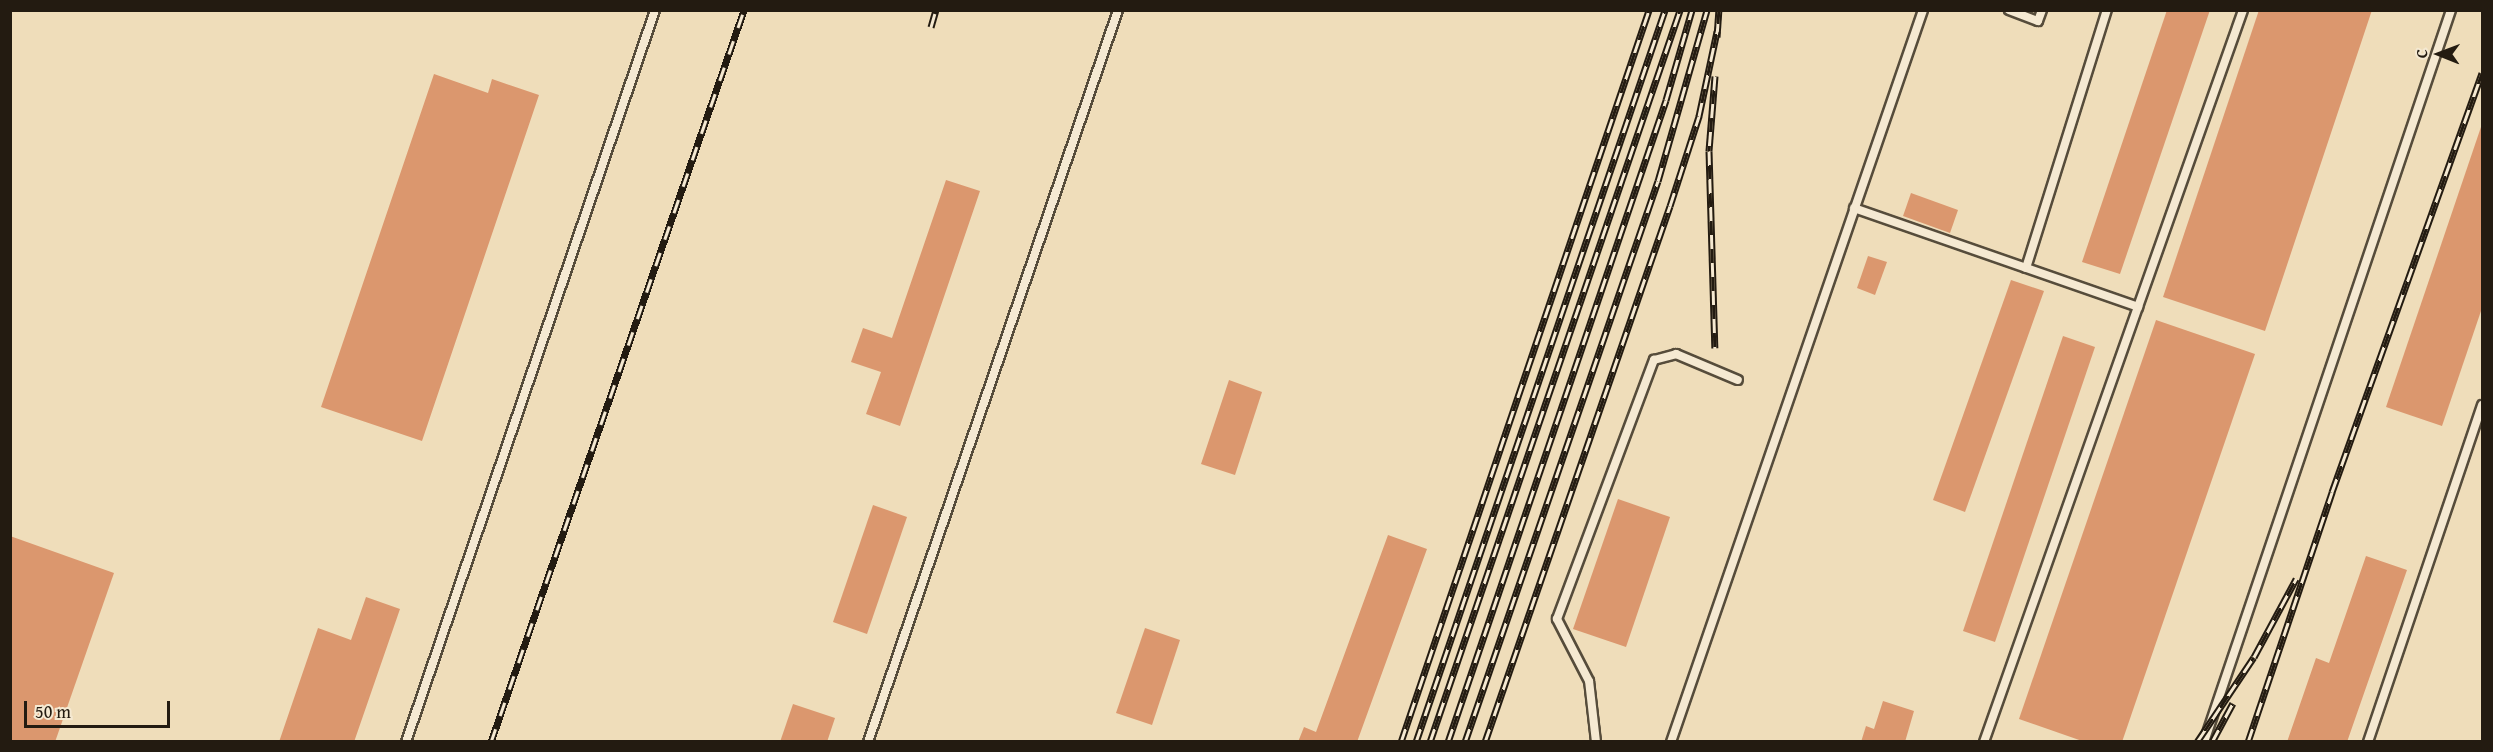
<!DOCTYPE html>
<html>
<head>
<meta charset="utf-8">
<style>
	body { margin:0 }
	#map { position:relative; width:2493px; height:752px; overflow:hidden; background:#efddba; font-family:"Gentium Book Plus",serif }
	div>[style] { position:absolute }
	.building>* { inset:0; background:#db976e }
	.roads { filter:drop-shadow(2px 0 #564c3b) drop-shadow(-2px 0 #564c3b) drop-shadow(0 2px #564c3b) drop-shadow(0 -2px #564c3b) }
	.service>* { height:8px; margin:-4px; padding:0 4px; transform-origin:4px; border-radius:4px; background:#f5e9d2 }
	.rail>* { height:7px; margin-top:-3.5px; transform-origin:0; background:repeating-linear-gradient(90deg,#f5e9d2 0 14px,#231b11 0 28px); box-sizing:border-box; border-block:2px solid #231b11 }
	span { translate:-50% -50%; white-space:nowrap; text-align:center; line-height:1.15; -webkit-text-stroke:4.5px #f5e9d2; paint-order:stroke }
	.frame { position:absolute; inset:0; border:12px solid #231b11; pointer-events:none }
	.north { position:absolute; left:2409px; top:24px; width:60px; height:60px; -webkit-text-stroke:4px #f5e9d2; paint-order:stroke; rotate:271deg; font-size:16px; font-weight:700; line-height:24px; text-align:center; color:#231b11 }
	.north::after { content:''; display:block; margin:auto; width:21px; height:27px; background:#231b11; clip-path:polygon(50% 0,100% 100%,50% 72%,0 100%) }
	.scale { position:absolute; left:24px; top:701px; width:146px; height:27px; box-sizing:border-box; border:3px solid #231b11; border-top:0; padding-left:8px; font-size:18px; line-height:21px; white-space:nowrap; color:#231b11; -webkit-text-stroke:4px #f5e9d2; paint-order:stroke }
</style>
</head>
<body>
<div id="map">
	<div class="building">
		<i style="clip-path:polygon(2167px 10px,2210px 10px,2120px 274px,2082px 262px)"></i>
		<i style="clip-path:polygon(2259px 10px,2372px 10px,2265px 331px,2163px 297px)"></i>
		<i style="clip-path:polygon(434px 74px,488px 93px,492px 79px,539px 95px,422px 441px,321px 407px)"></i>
		<i style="clip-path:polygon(2482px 124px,2482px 308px,2442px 426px,2386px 407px)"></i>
		<i style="clip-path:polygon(946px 180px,980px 191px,900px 426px,866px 414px,881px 372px,851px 362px,863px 328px,892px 338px)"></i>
		<i style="clip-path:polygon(1911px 193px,1958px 210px,1950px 233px,1903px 216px)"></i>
		<i style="clip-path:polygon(1868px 256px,1887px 262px,1875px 295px,1857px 288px)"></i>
		<i style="clip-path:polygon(2011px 280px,2044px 291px,1965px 512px,1933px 500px)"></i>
		<i style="clip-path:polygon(2156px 320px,2255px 354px,2122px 742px,2085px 742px,2019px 719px)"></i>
		<i style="clip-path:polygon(2063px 336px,2095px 347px,1995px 642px,1963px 631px)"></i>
		<i style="clip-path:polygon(1229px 380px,1262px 392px,1235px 475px,1201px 464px)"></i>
		<i style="clip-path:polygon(1618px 499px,1670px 517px,1626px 647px,1573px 629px)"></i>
		<i style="clip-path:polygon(873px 505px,907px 517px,867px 634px,833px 622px)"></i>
		<i style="clip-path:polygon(1388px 535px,1427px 549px,1357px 742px,1298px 742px,1304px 727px,1316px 732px)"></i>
		<i style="clip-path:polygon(10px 536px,114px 573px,55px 742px,10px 742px)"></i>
		<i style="clip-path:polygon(2366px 556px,2407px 570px,2347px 742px,2287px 742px,2316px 658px,2329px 663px)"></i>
		<i style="clip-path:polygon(366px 597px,400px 609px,354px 742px,279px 742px,318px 628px,351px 640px)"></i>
		<i style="clip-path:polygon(1145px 628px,1180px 640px,1152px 725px,1116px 713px)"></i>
		<i style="clip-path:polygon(1883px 701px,1914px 711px,1905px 742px,1861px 742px,1866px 726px,1874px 729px)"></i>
		<i style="clip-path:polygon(793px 704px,835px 718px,827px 742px,780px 742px)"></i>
	</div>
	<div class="roads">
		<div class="service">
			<i style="left:2009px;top:10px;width:31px;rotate:21deg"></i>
			<i style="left:2038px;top:21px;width:12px;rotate:-70deg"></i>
			<i style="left:1854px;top:208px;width:301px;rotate:19.2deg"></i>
			<i style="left:2026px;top:268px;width:270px;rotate:-72.6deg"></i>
			<i style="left:406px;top:742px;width:773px;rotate:-71.21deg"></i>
			<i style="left:868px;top:742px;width:774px;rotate:-71.14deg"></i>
			<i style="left:1596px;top:742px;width:61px;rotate:-96.5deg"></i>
			<i style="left:1589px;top:681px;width:70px;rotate:-117.3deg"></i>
			<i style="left:1557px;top:619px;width:277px;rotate:-69.5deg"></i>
			<i style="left:1654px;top:360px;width:23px;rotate:-15deg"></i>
			<i style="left:1676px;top:354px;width:67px;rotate:22.8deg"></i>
			<i style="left:1671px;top:742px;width:774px;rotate:-71deg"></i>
			<i style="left:1984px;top:742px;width:776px;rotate:-70.51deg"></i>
			<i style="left:2204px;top:742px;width:773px;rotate:-71.35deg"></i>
			<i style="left:2368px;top:742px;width:356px;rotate:-71.3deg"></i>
		</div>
	</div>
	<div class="rail">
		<i style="left:931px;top:27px;width:18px;rotate:-74deg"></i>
		<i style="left:1717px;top:37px;width:27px;rotate:-86deg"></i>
		<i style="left:1715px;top:76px;width:75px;rotate:94.6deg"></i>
		<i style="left:1709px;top:151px;width:197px;rotate:88.3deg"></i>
		<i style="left:491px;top:742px;width:774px;rotate:-70.93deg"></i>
		<i style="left:1401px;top:742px;width:773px;rotate:-71.28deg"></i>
		<i style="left:1416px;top:742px;width:773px;rotate:-71.21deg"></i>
		<i style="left:1430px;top:742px;width:774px;rotate:-71.14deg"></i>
		<i style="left:1448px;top:742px;width:678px;rotate:-71.24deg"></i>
		<i style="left:1666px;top:100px;width:94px;rotate:-73.9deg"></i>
		<i style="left:1465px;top:742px;width:593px;rotate:-71.02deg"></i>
		<i style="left:1658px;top:181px;width:178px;rotate:-74deg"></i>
		<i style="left:1485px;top:742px;width:567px;rotate:-70.96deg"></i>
		<i style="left:1670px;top:206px;width:95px;rotate:-72.1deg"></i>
		<i style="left:1699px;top:116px;width:87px;rotate:-78deg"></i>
		<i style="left:2197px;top:742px;width:102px;rotate:-56.2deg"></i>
		<i style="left:2254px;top:657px;width:89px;rotate:-61.7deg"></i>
		<i style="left:2212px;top:742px;width:44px;rotate:-61.7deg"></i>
		<i style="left:2248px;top:742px;width:264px;rotate:-71.4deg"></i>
		<i style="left:2332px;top:492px;width:445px;rotate:-70.3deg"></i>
	</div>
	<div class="frame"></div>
	<div class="north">С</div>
	<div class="scale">50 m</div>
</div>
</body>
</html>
